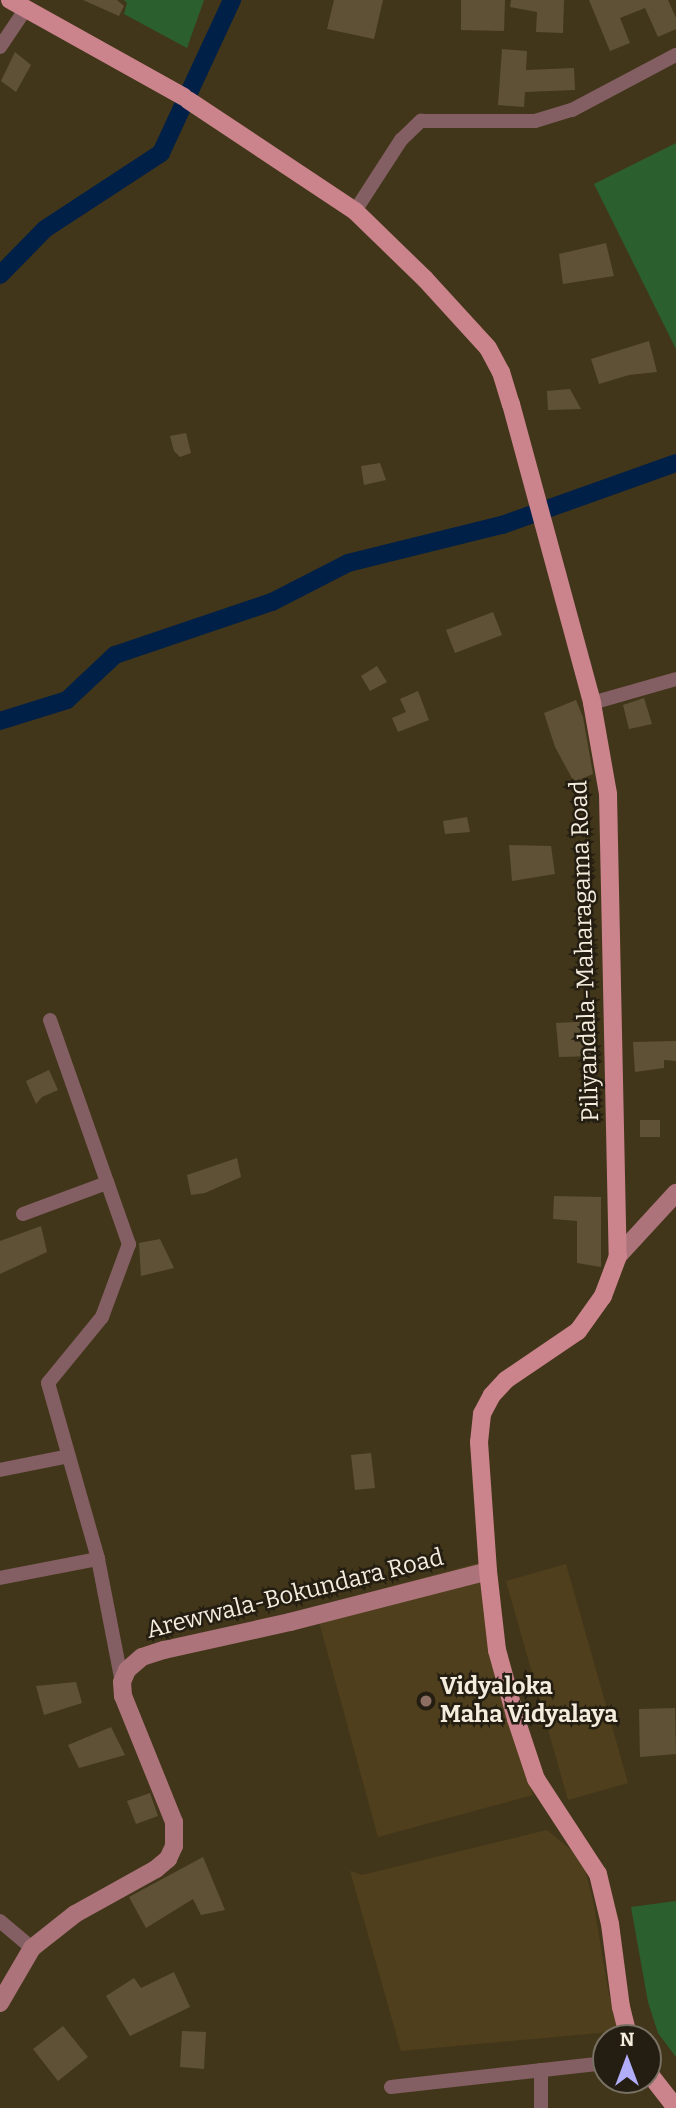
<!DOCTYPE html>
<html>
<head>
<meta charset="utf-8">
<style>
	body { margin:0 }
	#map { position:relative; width:676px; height:2108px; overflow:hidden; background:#42361a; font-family:Bitter,serif }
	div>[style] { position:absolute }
	.built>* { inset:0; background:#4f3f1c }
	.green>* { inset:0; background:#2b602e }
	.canal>* { height:18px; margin:-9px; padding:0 9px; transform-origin:9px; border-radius:9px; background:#002047 }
	.building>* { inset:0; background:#5f5135 }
	.street>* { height:14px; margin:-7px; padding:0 7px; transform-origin:7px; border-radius:7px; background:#835f63 }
	.secondary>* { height:18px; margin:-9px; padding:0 9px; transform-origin:9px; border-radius:9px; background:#ac737a }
	.primary>* { height:18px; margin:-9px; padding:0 9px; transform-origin:9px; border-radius:9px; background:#cb838c }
	.dots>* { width:19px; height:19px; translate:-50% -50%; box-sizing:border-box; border:4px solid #241e12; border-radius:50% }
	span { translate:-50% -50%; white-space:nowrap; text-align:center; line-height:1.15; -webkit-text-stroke:5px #241e12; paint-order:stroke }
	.street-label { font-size:24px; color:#f4ecdc }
	.poi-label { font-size:24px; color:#f4ecdc; font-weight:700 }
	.left { translate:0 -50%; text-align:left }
	.north { position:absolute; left:592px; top:2024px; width:70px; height:70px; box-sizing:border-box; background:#241e12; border:2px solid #777063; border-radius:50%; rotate:0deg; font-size:19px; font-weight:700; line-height:28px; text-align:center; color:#f4ecdc }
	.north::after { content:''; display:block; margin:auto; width:24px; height:32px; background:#b2adf9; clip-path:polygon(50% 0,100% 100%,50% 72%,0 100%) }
</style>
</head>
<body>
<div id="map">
	<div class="built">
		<i style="clip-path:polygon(478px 1563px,533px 1795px,378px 1837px,315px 1607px)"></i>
		<i style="clip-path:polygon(566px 1564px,628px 1783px,568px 1800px,506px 1581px)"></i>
		<i style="clip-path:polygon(547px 1830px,582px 1859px,593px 1900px,609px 1995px,621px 2031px,401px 2051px,350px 1871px,362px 1875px)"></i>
	</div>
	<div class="green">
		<i style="clip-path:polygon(124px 0,204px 0,187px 48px,124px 14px,127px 3px)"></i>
		<i style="clip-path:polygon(676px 143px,676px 349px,594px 184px)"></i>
		<i style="clip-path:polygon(676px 1901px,676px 2057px,658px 2033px,648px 2002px,631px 1907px)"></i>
	</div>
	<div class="canal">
		<i style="left:0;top:275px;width:64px;rotate:-45.6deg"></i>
		<i style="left:45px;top:229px;width:139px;rotate:-33.2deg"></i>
		<i style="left:161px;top:153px;width:169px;rotate:-65.1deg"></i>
		<i style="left:0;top:721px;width:70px;rotate:-17.4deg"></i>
		<i style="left:67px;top:700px;width:66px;rotate:-43.2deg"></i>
		<i style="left:115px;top:655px;width:166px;rotate:-18.7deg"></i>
		<i style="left:272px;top:602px;width:85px;rotate:-27.2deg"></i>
		<i style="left:348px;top:563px;width:159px;rotate:-13.9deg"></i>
		<i style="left:502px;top:525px;width:185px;rotate:-19.6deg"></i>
	</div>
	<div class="building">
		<i style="clip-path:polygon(83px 0,117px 0,124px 6px,119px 16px)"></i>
		<i style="clip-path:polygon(334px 0,383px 0,374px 39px,327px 29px)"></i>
		<i style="clip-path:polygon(461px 0,505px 0,504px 31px,461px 30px)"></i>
		<i style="clip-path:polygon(511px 0,564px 0,563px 33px,536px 32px,537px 12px,510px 7px)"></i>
		<i style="clip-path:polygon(589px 0,668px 0,676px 18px,676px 29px,658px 37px,645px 8px,620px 18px,630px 43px,610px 51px)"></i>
		<i style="clip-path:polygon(502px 49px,527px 51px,526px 70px,574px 68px,575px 90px,525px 92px,524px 107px,498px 105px)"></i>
		<i style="clip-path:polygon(15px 52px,31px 65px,16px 92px,1px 81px)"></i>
		<i style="clip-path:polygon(606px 243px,614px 276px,563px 284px,559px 254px)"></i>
		<i style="clip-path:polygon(649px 341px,657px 372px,629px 375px,599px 384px,591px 359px)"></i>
		<i style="clip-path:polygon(570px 389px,581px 409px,548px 410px,547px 391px)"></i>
		<i style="clip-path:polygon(186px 433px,191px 453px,180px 457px,174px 451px,170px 436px)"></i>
		<i style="clip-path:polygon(380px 463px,386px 480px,364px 485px,361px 466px)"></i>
		<i style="clip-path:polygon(493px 612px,502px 635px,455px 653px,446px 630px)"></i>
		<i style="clip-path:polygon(377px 666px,387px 682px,370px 691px,361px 676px)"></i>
		<i style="clip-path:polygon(418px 691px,429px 720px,398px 732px,392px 718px,406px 712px,400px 699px)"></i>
		<i style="clip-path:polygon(644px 698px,652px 724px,629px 729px,623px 705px)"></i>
		<i style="clip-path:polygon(576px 700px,583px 717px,593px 774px,574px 782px,555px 747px,544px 713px)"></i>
		<i style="clip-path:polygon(467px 817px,470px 832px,445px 834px,443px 821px)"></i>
		<i style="clip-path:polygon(509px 845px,551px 846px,555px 874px,512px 881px)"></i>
		<i style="clip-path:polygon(594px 1021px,595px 1056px,559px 1057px,556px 1023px)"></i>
		<i style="clip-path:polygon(676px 1041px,676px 1061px,664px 1060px,664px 1068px,635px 1072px,633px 1042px)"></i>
		<i style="clip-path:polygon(49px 1070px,58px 1090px,42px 1097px,36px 1104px,26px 1081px)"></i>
		<i style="clip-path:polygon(640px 1120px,660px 1120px,660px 1137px,640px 1137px)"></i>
		<i style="clip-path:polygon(237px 1158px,241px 1177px,205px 1193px,191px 1195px,187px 1175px)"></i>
		<i style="clip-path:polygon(554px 1196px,601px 1197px,601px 1267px,577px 1263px,577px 1221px,553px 1219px)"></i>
		<i style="clip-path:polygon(41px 1226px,47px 1252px,0 1274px,0 1241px)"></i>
		<i style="clip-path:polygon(160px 1239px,174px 1268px,141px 1276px,139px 1243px)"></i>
		<i style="clip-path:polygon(371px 1453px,375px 1488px,355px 1490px,351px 1455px)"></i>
		<i style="clip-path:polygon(76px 1682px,82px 1703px,44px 1715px,36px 1686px)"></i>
		<i style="clip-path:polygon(675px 1708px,676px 1754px,640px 1757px,639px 1709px)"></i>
		<i style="clip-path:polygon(111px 1727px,125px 1755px,79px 1768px,68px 1745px)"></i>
		<i style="clip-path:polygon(150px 1793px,158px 1816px,136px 1824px,127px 1801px)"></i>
		<i style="clip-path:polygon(203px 1857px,225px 1910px,201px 1915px,193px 1899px,146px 1928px,129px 1897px)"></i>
		<i style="clip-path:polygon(174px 1972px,190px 2007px,130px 2036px,106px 1996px,134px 1978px,141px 1988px)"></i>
		<i style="clip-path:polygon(63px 2026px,88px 2057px,58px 2081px,33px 2049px)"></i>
		<i style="clip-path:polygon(182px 2031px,206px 2032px,204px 2069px,180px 2067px)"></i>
	</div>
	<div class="street">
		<i style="left:0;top:47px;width:45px;rotate:-56deg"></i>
		<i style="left:355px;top:211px;width:85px;rotate:-57.1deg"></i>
		<i style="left:401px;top:140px;width:28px;rotate:-44deg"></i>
		<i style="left:421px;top:121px;width:114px"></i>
		<i style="left:535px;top:121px;width:39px;rotate:-17deg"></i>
		<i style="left:572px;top:110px;width:118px;rotate:-27.9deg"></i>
		<i style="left:592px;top:703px;width:87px;rotate:-15.9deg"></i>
		<i style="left:50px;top:1020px;width:238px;rotate:70.6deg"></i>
		<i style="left:129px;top:1244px;width:78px;rotate:110.3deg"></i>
		<i style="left:102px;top:1317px;width:85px;rotate:129.3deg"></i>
		<i style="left:48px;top:1383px;width:183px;rotate:74.1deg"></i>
		<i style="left:98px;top:1559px;width:125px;rotate:79deg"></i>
		<i style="left:23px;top:1214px;width:90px;rotate:-20.3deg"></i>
		<i style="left:0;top:1470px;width:70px;rotate:-11.5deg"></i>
		<i style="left:0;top:1578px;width:100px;rotate:-11deg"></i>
		<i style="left:0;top:1921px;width:42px;rotate:40.2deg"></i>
		<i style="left:541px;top:2070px;width:38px;rotate:90deg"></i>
		<i style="left:391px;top:2087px;width:216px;rotate:-6.4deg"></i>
	</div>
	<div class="secondary">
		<i style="left:618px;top:1256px;width:86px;rotate:-47.4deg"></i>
		<i style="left:0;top:2003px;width:64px;rotate:-59.8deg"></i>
		<i style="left:32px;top:1948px;width:55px;rotate:-38.3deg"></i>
		<i style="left:75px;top:1914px;width:93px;rotate:-29.1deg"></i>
		<i style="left:156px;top:1869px;width:16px;rotate:-40deg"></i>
		<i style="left:168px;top:1859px;width:14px;rotate:-65deg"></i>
		<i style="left:174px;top:1846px;width:24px;rotate:-90deg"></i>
		<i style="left:174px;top:1822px;width:136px;rotate:-112deg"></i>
		<i style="left:123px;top:1696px;width:14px;rotate:-94deg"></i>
		<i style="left:122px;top:1682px;width:13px;rotate:-67deg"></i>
		<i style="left:127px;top:1670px;width:20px;rotate:-41deg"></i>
		<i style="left:142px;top:1657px;width:23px;rotate:-18deg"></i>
		<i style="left:164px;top:1650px;width:129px;rotate:-12.5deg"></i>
		<i style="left:290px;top:1622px;width:204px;rotate:-14.4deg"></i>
	</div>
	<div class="primary">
		<i style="left:10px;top:0;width:199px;rotate:29.1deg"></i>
		<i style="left:188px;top:100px;width:201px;rotate:33.6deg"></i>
		<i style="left:355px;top:211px;width:98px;rotate:44.2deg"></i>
		<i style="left:425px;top:279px;width:93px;rotate:47.6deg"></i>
		<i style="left:488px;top:348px;width:27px;rotate:62deg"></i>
		<i style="left:501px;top:372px;width:34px;rotate:73deg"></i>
		<i style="left:511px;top:404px;width:310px;rotate:74.8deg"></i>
		<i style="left:592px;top:703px;width:92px;rotate:80deg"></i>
		<i style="left:608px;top:794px;width:462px;rotate:88.8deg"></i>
		<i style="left:618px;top:1256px;width:43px;rotate:110.6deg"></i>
		<i style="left:603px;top:1296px;width:43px;rotate:125.5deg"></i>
		<i style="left:578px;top:1331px;width:87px;rotate:145.8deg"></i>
		<i style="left:506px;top:1380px;width:21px;rotate:133deg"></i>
		<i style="left:492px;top:1395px;width:21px;rotate:118deg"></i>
		<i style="left:482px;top:1414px;width:28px;rotate:96deg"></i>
		<i style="left:479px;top:1442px;width:129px;rotate:86deg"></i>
		<i style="left:488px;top:1571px;width:80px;rotate:83.5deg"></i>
		<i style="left:497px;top:1650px;width:72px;rotate:74.6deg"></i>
		<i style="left:516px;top:1719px;width:63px;rotate:71.6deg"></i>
		<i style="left:536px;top:1779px;width:113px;rotate:56.9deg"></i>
		<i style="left:598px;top:1874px;width:51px;rotate:76.5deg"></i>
		<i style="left:610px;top:1924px;width:84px;rotate:82.5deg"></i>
		<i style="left:621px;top:2007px;width:32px;rotate:76deg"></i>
		<i style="left:648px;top:2072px;width:46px;rotate:52.1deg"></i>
	</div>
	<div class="dots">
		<i style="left:426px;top:1701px;background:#8d6e63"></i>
	</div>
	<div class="street-label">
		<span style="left:585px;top:951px;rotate:-92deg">Piliyandala-Maharagama Road</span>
		<span style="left:295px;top:1594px;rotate:-14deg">Arewwala-Bokundara Road</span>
	</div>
	<div class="poi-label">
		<span class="left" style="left:440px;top:1701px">Vidyaloka<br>Maha Vidyalaya</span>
	</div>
	<div class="north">N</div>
</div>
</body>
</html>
